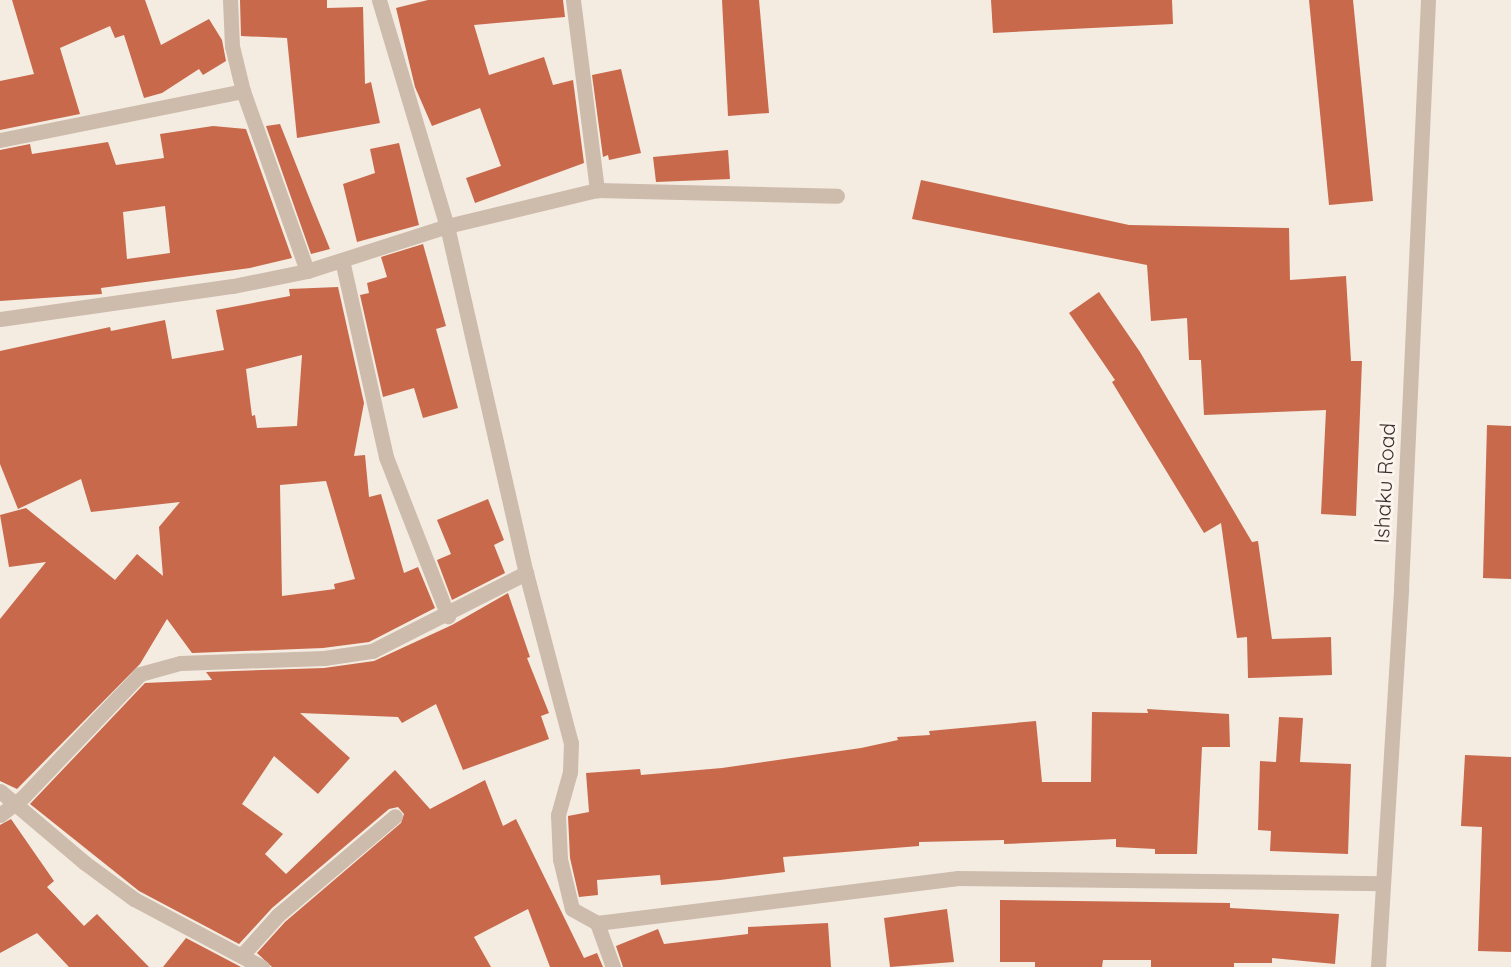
<!DOCTYPE html>
<html>
<head>
<meta charset="utf-8">
<style>
	body { margin:0 }
	#map { position:relative; width:1511px; height:967px; overflow:hidden; background:#f4ebe1; font-family:Quicksand,sans-serif }
	div>[style] { position:absolute }
	.building>* { inset:0; background:#c8694b }
	.minor>* { height:15px; margin:-7.5px; padding:0 7.5px; transform-origin:7.5px; border-radius:7.5px; background:#cdbbac }
	span { translate:-50% -50%; white-space:nowrap; text-align:center; line-height:1.15; -webkit-text-stroke:6px #fbf5ee; paint-order:stroke }
	.street-label { font-size:21px; color:#3b302b }
</style>
</head>
<body>
<div id="map">
	<div class="building">
		<i style="clip-path:polygon(12px 0,145px 0,161px 45px,209px 19px,222px 40px,226px 61px,203px 75px,199px 69px,162px 93px,144px 98px,124px 35px,115px 38px,110px 26px,60px 48px,80px 114px,0 130px,0 81px,34px 74px)"></i>
		<i style="clip-path:polygon(240px 0,327px 0,327px 8px,363px 7px,365px 84px,371px 82px,380px 123px,297px 138px,287px 38px,241px 36px)"></i>
		<i style="clip-path:polygon(428px 0,563px 0,565px 17px,474px 25px,489px 75px,544px 57px,553px 85px,573px 80px,584px 163px,475px 203px,466px 178px,501px 166px,480px 108px,432px 126px,415px 87px,396px 8px)"></i>
		<i style="clip-path:polygon(722px 0,759px 0,769px 113px,728px 116px)"></i>
		<i style="clip-path:polygon(991px 0,1172px 0,1173px 24px,993px 33px)"></i>
		<i style="clip-path:polygon(1309px 0,1353px 0,1373px 201px,1329px 205px)"></i>
		<i style="clip-path:polygon(621px 69px,641px 153px,609px 160px,608px 155px,603px 157px,592px 75px)"></i>
		<i style="clip-path:polygon(280px 124px,312px 205px,330px 249px,311px 254px,266px 126px)"></i>
		<i style="clip-path:polygon(evenodd,213px 126px,246px 129px,292px 258px,250px 268px,101px 288px,102px 294px,0 301px,0 150px,30px 144px,32px 154px,108px 142px,116px 165px,164px 158px,160px 134px,213px 126px,165px 206px,170px 253px,127px 259px,123px 212px,165px 206px)"></i>
		<i style="clip-path:polygon(399px 143px,419px 225px,357px 242px,343px 184px,375px 173px,370px 149px)"></i>
		<i style="clip-path:polygon(728px 150px,730px 179px,656px 182px,653px 157px)"></i>
		<i style="clip-path:polygon(921px 180px,1129px 225px,1289px 228px,1290px 280px,1346px 276px,1351px 361px,1362px 361px,1356px 516px,1321px 514px,1326px 410px,1204px 415px,1201px 360px,1189px 360px,1187px 318px,1151px 321px,1147px 265px,912px 219px)"></i>
		<i style="clip-path:polygon(423px 244px,446px 326px,436px 329px,458px 408px,423px 418px,414px 388px,383px 397px,360px 295px,369px 293px,367px 283px,387px 277px,381px 257px)"></i>
		<i style="clip-path:polygon(evenodd,338px 287px,364px 403px,354px 456px,365px 455px,369px 497px,381px 494px,404px 573px,418px 567px,435px 608px,369px 642px,323px 648px,192px 653px,167px 619px,140px 664px,17px 789px,0 781px,0 619px,46px 562px,9px 567px,0 515px,26px 508px,115px 580px,137px 554px,163px 576px,159px 527px,180px 502px,91px 512px,81px 479px,18px 509px,0 464px,0 351px,110px 327px,111px 331px,165px 320px,172px 359px,224px 350px,216px 310px,290px 296px,289px 289px,338px 287px,302px 355px,297px 426px,257px 428px,255px 415px,252px 416px,246px 369px,302px 355px,338px 287px,326px 481px,355px 579px,334px 584px,335px 589px,282px 596px,280px 485px,326px 481px)"></i>
		<i style="clip-path:polygon(1099px 292px,1140px 352px,1252px 542px,1258px 541px,1272px 639px,1331px 637px,1332px 675px,1248px 678px,1247px 637px,1237px 638px,1221px 523px,1204px 533px,1112px 382px,1115px 380px,1069px 313px)"></i>
		<i style="clip-path:polygon(1487px 425px,1511px 426px,1511px 579px,1483px 578px)"></i>
		<i style="clip-path:polygon(488px 499px,504px 540px,494px 545px,505px 573px,452px 600px,437px 560px,451px 554px,437px 520px)"></i>
		<i style="clip-path:polygon(508px 593px,530px 657px,527px 658px,549px 713px,541px 716px,549px 739px,463px 770px,436px 704px,402px 723px,398px 717px,300px 713px,350px 758px,318px 794px,274px 756px,242px 804px,283px 834px,265px 854px,286px 874px,395px 770px,430px 809px,485px 780px,503px 826px,516px 819px,584px 958px,597px 953px,603px 967px,550px 967px,528px 909px,474px 937px,491px 967px,272px 967px,257px 953px,285px 922px,401px 823px,404px 814px,398px 807px,389px 809px,272px 908px,239px 944px,139px 891px,30px 804px,145px 683px,212px 680px,206px 672px,324px 668px,374px 661px,452px 625px)"></i>
		<i style="clip-path:polygon(1147px 709px,1229px 714px,1230px 747px,1202px 747px,1197px 854px,1155px 854px,1155px 849px,1116px 847px,1116px 839px,1004px 844px,1004px 840px,919px 842px,919px 846px,783px 857px,785px 872px,720px 880px,661px 885px,660px 875px,597px 880px,598px 895px,579px 897px,570px 858px,568px 816px,589px 812px,586px 773px,640px 769px,641px 775px,722px 768px,861px 748px,898px 740px,897px 737px,930px 735px,929px 731px,1036px 721px,1042px 782px,1091px 782px,1092px 712px,1148px 713px)"></i>
		<i style="clip-path:polygon(1279px 717px,1303px 718px,1300px 762px,1351px 764px,1348px 854px,1270px 851px,1271px 831px,1258px 830px,1260px 761px,1276px 762px)"></i>
		<i style="clip-path:polygon(1465px 755px,1511px 757px,1511px 952px,1478px 951px,1482px 827px,1461px 826px)"></i>
		<i style="clip-path:polygon(11px 819px,54px 881px,47px 887px,84px 926px,97px 914px,149px 967px,69px 967px,37px 933px,0 953px,0 825px)"></i>
		<i style="clip-path:polygon(1000px 900px,1230px 903px,1230px 908px,1339px 914px,1335px 964px,1272px 958px,1272px 963px,1234px 963px,1234px 967px,1151px 967px,1151px 960px,1103px 960px,1102px 967px,1035px 967px,1035px 962px,1000px 962px)"></i>
		<i style="clip-path:polygon(947px 909px,954px 962px,890px 967px,884px 918px)"></i>
		<i style="clip-path:polygon(828px 923px,831px 967px,623px 967px,616px 946px,658px 929px,664px 944px,748px 934px,748px 927px)"></i>
		<i style="clip-path:polygon(186px 938px,241px 967px,163px 967px)"></i>
	</div>
	<div class="minor">
		<i style="left:230px;top:0;width:46px;rotate:87.5deg"></i>
		<i style="left:232px;top:46px;width:46px;rotate:76.3deg"></i>
		<i style="left:243px;top:91px;width:191px;rotate:70.4deg"></i>
		<i style="left:379px;top:0;width:236px;rotate:73.3deg"></i>
		<i style="left:447px;top:226px;width:356px;rotate:77.2deg"></i>
		<i style="left:526px;top:573px;width:176px;rotate:75.2deg"></i>
		<i style="left:571px;top:743px;width:29px;rotate:92deg"></i>
		<i style="left:570px;top:772px;width:45px;rotate:105.6deg"></i>
		<i style="left:558px;top:815px;width:44px;rotate:87.4deg"></i>
		<i style="left:560px;top:859px;width:51px;rotate:76.5deg"></i>
		<i style="left:572px;top:909px;width:29px;rotate:29deg"></i>
		<i style="left:597px;top:923px;width:364px;rotate:-7.1deg"></i>
		<i style="left:958px;top:878px;width:425px;rotate:0.7deg"></i>
		<i style="left:573px;top:0;width:192px;rotate:82.8deg"></i>
		<i style="left:0;top:140px;width:248px;rotate:-11.4deg"></i>
		<i style="left:342px;top:260px;width:202px;rotate:77.4deg"></i>
		<i style="left:386px;top:457px;width:171px;rotate:68.7deg"></i>
		<i style="left:0;top:319px;width:235px;rotate:-8.1deg"></i>
		<i style="left:233px;top:286px;width:76px;rotate:-11.5deg"></i>
		<i style="left:307px;top:271px;width:147px;rotate:-17.8deg"></i>
		<i style="left:447px;top:226px;width:154px;rotate:-13.5deg"></i>
		<i style="left:597px;top:190px;width:240px;rotate:1.4deg"></i>
		<i style="left:0;top:791px;width:111px;rotate:40.3deg"></i>
		<i style="left:85px;top:863px;width:61px;rotate:36.3deg"></i>
		<i style="left:134px;top:899px;width:145px;rotate:28deg"></i>
		<i style="left:0;top:815px;width:31px;rotate:-38deg"></i>
		<i style="left:24px;top:796px;width:168px;rotate:-46.4deg"></i>
		<i style="left:140px;top:674px;width:41px;rotate:-15.4deg"></i>
		<i style="left:180px;top:663px;width:144px;rotate:-2deg"></i>
		<i style="left:324px;top:658px;width:49px;rotate:-8.3deg"></i>
		<i style="left:372px;top:651px;width:173px;rotate:-26.9deg"></i>
		<i style="left:597px;top:923px;width:47px;rotate:70deg"></i>
		<i style="left:242px;top:955px;width:54px;rotate:-48deg"></i>
		<i style="left:278px;top:915px;width:153px;rotate:-40.2deg"></i>
		<i style="left:1378px;top:967px;width:380px;rotate:-86.5deg"></i>
		<i style="left:1401px;top:588px;width:589px;rotate:-87.37deg"></i>
	</div>
	<div class="street-label">
		<span style="left:1384px;top:483px;rotate:-87deg">Ishaku Road</span>
	</div>
</div>
</body>
</html>
